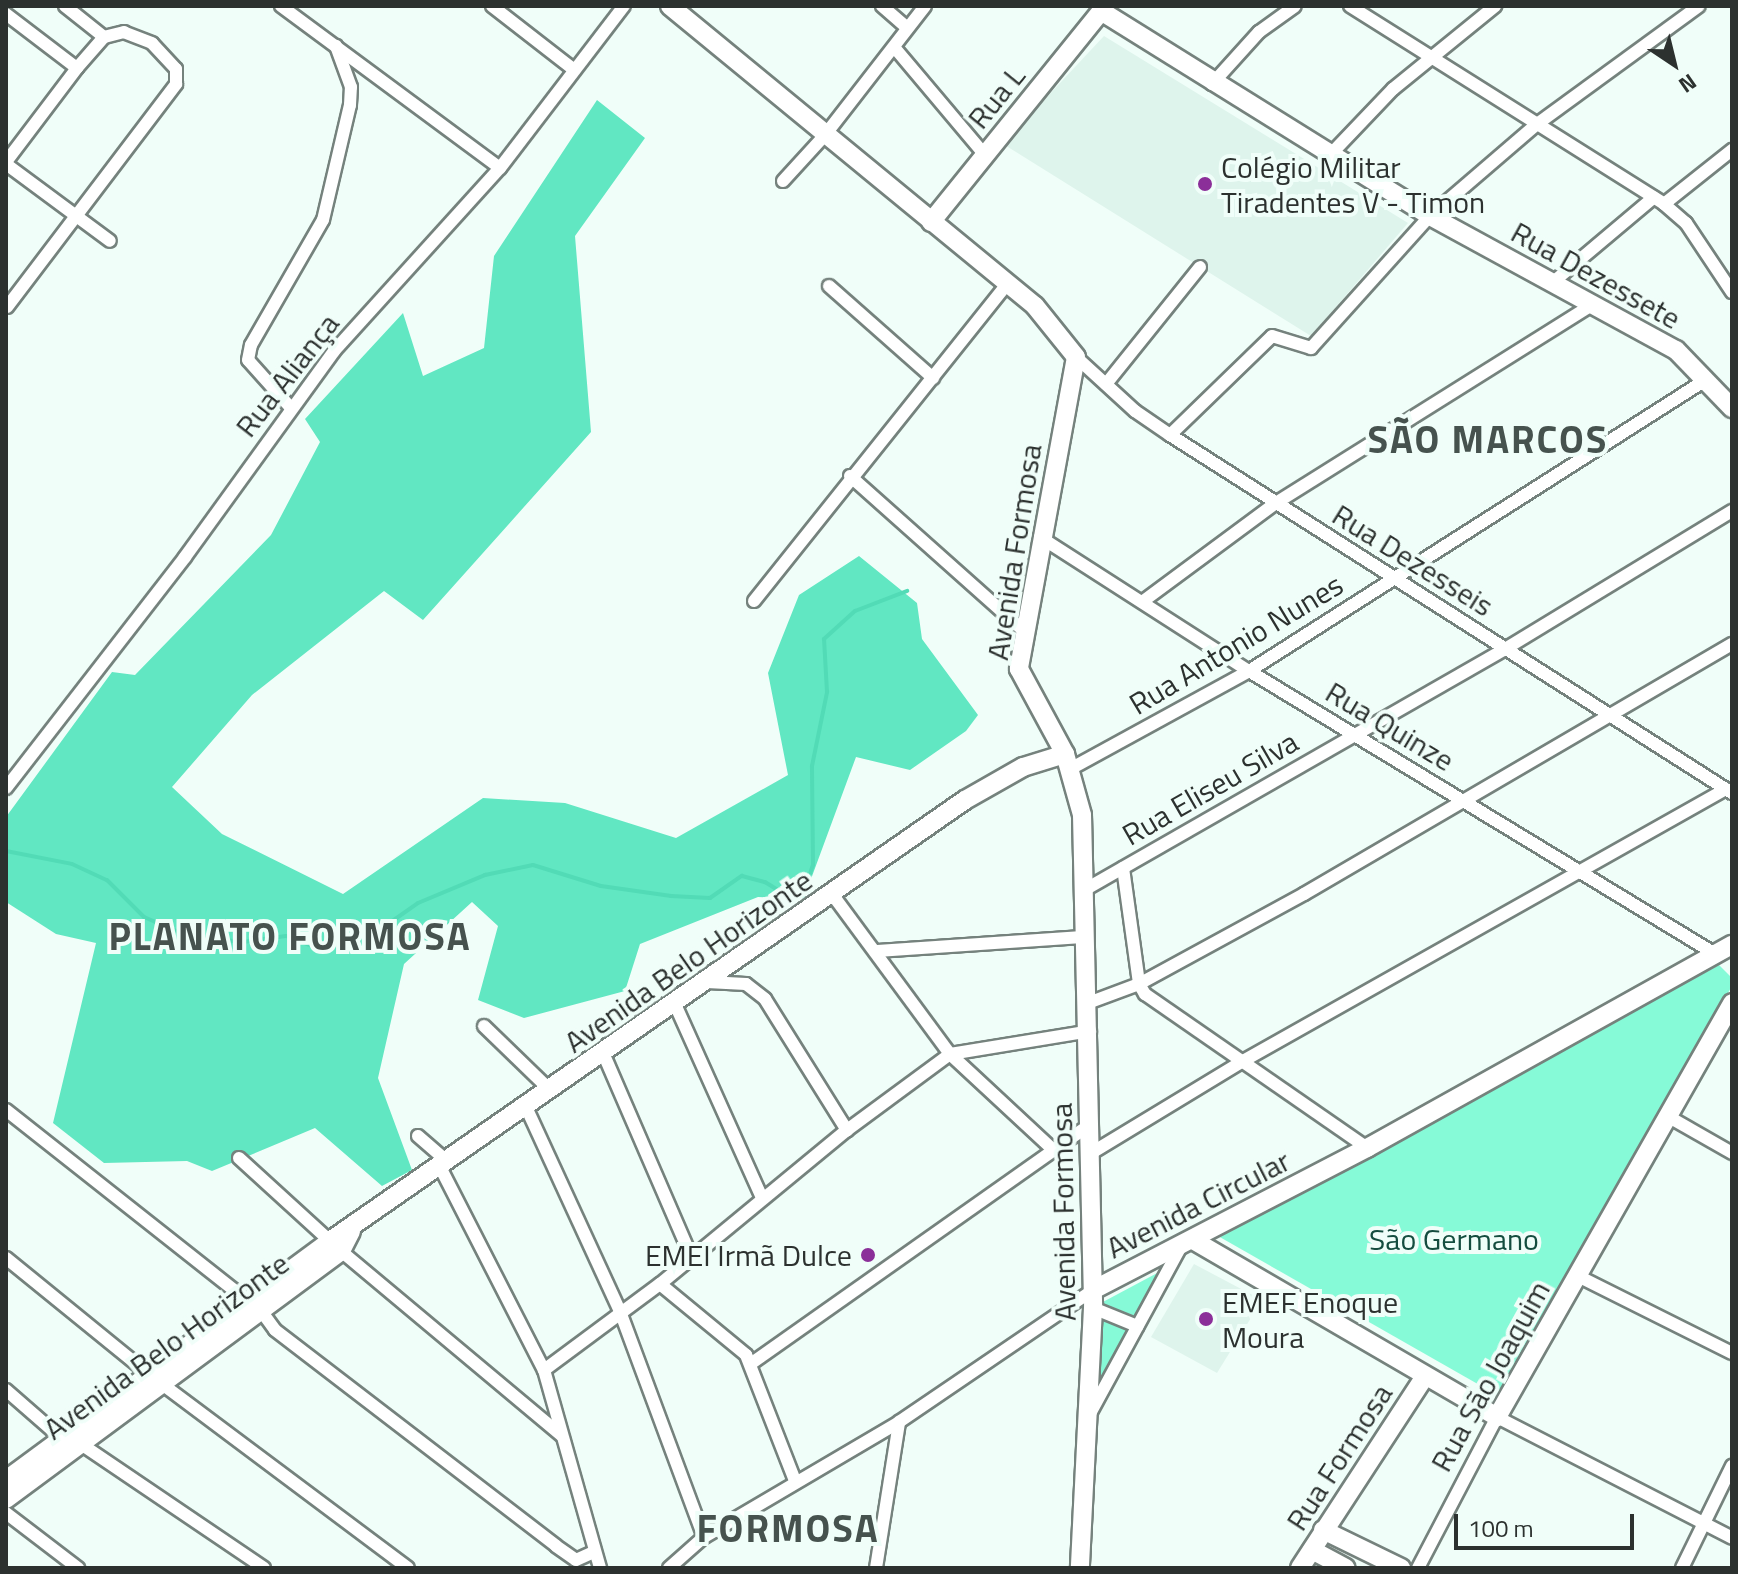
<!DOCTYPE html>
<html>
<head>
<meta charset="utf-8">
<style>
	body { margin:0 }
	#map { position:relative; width:1738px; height:1574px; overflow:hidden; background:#f0fef9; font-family:"Titillium Web",sans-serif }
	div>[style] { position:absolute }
	.built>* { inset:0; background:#def4ec }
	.green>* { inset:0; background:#86fad7 }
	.forest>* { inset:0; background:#61e7c2 }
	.stream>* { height:4px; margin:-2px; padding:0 2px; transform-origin:2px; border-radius:2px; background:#52dbb6 }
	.roads { filter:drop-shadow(2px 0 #75827d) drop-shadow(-2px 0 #75827d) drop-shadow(0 2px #75827d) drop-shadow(0 -2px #75827d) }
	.street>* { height:12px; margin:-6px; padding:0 6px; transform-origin:6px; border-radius:6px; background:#fff }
	.secondary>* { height:18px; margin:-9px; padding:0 9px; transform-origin:9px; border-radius:9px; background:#fff }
	.dots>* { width:22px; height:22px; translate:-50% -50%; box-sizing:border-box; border:4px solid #f0fef9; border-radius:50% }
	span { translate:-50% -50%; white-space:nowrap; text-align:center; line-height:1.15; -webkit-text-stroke:8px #f0fef9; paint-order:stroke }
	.street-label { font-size:30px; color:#2c312f }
	.poi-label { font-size:30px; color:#2c312f }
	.left { translate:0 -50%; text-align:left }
	.right { translate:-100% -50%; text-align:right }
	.park-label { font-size:30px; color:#144d3f }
	.district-label { font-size:38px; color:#46524e; font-weight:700; letter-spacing:2px }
	.frame { position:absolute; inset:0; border:8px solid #2c312f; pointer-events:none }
	.north { position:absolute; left:1634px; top:24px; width:80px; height:80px; -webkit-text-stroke:6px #f0fef9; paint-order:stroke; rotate:145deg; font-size:22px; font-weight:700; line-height:32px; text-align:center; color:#2c312f }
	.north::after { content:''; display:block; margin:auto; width:28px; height:36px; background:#2c312f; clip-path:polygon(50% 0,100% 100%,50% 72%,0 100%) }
	.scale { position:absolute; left:1454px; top:1514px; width:180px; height:36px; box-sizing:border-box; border:4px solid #2c312f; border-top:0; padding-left:10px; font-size:24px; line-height:28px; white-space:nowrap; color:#2c312f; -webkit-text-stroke:6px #f0fef9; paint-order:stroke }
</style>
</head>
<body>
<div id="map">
	<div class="built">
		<i style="clip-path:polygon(1104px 36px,1408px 223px,1311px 336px,1003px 144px)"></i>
		<i style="clip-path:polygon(1194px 1264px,1262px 1300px,1217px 1373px,1151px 1337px)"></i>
	</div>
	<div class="green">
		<i style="clip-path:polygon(1719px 965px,1732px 978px,1732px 986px,1497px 1395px,1218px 1236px)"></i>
		<i style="clip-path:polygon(1161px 1271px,1101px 1377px,1101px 1303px)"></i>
	</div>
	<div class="forest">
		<i style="clip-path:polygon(597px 100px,645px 138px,575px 236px,591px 432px,423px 620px,384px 591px,252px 695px,172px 787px,222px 834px,343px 894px,483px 798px,565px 803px,676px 838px,788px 775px,768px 673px,799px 595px,859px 556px,917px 603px,922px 639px,978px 715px,966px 731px,910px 770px,856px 757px,804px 898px,758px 897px,640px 944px,625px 991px,524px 1018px,478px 1000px,498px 926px,472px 902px,404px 964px,378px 1078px,412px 1170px,382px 1186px,315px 1128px,212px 1171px,187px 1161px,104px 1163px,53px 1123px,96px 943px,56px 934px,6px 902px,6px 817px,112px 672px,135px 675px,271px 535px,320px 442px,305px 419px,403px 313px,423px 376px,484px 348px,494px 256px)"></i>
	</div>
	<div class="stream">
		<i style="left:6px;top:851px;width:67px;rotate:11.1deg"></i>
		<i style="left:72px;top:864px;width:38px;rotate:25deg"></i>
		<i style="left:107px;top:880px;width:52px;rotate:45deg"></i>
		<i style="left:144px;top:917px;width:48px;rotate:23.4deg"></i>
		<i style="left:188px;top:936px;width:55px;rotate:6.2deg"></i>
		<i style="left:243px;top:942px;width:43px;rotate:-7.9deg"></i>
		<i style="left:286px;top:936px;width:40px;rotate:21deg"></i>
		<i style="left:323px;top:950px;width:62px;rotate:-19.9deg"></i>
		<i style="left:381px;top:929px;width:45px;rotate:-35.1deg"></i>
		<i style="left:418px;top:903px;width:73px;rotate:-22.7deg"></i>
		<i style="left:485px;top:875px;width:49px;rotate:-11.8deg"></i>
		<i style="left:533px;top:865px;width:71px;rotate:17.2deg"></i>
		<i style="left:601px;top:886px;width:71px;rotate:8.1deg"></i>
		<i style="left:671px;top:896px;width:39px;rotate:3deg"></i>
		<i style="left:710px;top:898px;width:39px;rotate:-35deg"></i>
		<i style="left:742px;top:876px;width:24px;rotate:15deg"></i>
		<i style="left:765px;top:882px;width:26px;rotate:32deg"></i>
		<i style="left:787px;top:896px;width:21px;rotate:-28deg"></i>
		<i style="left:806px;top:886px;width:22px;rotate:-72deg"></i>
		<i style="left:813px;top:865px;width:99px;rotate:-90.6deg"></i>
		<i style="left:812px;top:766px;width:76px;rotate:-78.5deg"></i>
		<i style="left:827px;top:692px;width:53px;rotate:-93.2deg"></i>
		<i style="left:824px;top:639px;width:42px;rotate:-42.1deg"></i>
		<i style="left:855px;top:611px;width:56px;rotate:-21deg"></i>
	</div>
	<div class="roads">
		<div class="street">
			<i style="left:65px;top:6px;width:50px;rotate:38.5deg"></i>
			<i style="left:281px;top:6px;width:272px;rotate:36.5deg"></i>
			<i style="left:492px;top:6px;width:101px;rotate:37.8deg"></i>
			<i style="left:882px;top:6px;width:33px;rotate:41deg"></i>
			<i style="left:1350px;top:6px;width:371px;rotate:32.2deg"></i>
			<i style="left:1664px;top:204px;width:29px;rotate:41deg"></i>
			<i style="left:1686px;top:223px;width:83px;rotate:56.3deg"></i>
			<i style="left:6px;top:14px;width:89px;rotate:37.3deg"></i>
			<i style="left:77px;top:68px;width:118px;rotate:127.1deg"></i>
			<i style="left:894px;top:47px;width:141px;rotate:49.9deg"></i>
			<i style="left:1212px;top:84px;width:70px;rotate:-47.9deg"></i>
			<i style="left:1259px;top:32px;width:44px;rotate:-35.8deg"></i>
			<i style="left:1331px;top:154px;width:90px;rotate:-46.4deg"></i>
			<i style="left:1393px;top:89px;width:132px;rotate:-39.1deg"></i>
			<i style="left:6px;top:164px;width:129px;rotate:36.5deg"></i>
			<i style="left:783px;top:181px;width:62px;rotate:-47.6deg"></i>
			<i style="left:825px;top:135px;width:163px;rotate:-52.2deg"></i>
			<i style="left:1664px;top:204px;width:87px;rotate:-38.5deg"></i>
			<i style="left:1552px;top:283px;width:133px;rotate:-40.1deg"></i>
			<i style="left:829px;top:286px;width:139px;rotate:41.5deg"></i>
			<i style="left:7px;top:307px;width:280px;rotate:-52.8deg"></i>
			<i style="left:176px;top:84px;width:15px;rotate:-90deg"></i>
			<i style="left:176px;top:69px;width:35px;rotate:-133deg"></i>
			<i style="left:152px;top:43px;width:30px;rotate:-159deg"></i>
			<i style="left:124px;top:32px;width:21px;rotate:166deg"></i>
			<i style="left:104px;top:37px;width:41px;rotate:131.1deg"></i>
			<i style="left:1076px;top:357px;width:80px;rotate:42.5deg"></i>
			<i style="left:1135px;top:411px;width:42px;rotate:34.4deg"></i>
			<i style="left:1170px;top:435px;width:666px;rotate:32.5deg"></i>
			<i style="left:1106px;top:384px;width:150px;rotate:-51.2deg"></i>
			<i style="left:291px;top:408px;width:64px;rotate:-131.9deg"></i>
			<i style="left:248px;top:360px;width:15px;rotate:-79deg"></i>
			<i style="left:251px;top:345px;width:144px;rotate:-60.1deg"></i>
			<i style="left:323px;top:220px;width:118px;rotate:-76.8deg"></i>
			<i style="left:350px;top:105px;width:18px;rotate:-87deg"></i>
			<i style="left:351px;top:87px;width:44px;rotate:-110.1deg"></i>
			<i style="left:1170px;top:435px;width:142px;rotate:-44.1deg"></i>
			<i style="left:1272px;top:336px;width:41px;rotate:17.1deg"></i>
			<i style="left:1311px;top:348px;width:178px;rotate:-48deg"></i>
			<i style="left:1430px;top:216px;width:141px;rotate:-40.7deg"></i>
			<i style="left:1537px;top:124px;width:200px;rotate:-36.1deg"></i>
			<i style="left:850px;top:476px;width:233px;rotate:41.7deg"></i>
			<i style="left:1040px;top:537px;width:248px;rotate:32.7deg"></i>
			<i style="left:1249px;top:671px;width:547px;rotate:31.25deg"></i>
			<i style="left:754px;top:601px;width:407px;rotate:-51.4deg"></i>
			<i style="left:1142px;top:602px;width:167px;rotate:-36.5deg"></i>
			<i style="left:1276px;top:503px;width:373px;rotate:-32.1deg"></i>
			<i style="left:1072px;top:768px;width:202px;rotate:-28.7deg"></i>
			<i style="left:1249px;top:671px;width:543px;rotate:-32.52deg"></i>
			<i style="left:6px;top:788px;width:292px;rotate:-52.2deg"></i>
			<i style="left:185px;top:557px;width:254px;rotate:-54.1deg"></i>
			<i style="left:334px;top:351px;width:247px;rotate:-47.8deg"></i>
			<i style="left:500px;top:168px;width:204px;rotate:-52.6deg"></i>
			<i style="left:1123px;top:868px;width:117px;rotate:82.1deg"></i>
			<i style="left:1139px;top:984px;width:12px;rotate:59deg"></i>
			<i style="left:1145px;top:994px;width:270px;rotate:34.7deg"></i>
			<i style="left:1086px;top:889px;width:483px;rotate:-29.8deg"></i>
			<i style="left:1505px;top:649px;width:266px;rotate:-31.3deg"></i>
			<i style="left:832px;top:894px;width:199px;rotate:53.6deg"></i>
			<i style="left:950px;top:1054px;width:138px;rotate:42.9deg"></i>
			<i style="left:876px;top:951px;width:208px;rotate:-3.9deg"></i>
			<i style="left:707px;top:982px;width:39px;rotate:3deg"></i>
			<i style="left:746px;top:984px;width:24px;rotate:38deg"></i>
			<i style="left:765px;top:999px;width:155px;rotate:58deg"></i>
			<i style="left:674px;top:1002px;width:215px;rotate:65.8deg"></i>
			<i style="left:1088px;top:1003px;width:54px;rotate:-20.4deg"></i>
			<i style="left:1139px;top:984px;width:188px;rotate:-28.6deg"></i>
			<i style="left:1304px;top:894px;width:496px;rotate:-30.3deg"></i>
			<i style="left:484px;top:1026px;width:93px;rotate:44.1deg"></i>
			<i style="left:604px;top:1055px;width:221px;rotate:66.6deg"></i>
			<i style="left:526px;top:1107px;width:228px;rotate:65.3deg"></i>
			<i style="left:621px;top:1314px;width:238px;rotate:69.6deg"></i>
			<i style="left:6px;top:1110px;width:326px;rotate:38.3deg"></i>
			<i style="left:262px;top:1312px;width:22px;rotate:54deg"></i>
			<i style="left:275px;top:1330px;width:354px;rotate:37.5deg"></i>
			<i style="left:556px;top:1546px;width:24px;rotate:35deg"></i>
			<i style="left:576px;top:1560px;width:17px;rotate:-24deg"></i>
			<i style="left:1669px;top:1117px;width:73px;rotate:29.7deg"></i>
			<i style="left:418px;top:1136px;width:37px;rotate:41deg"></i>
			<i style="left:1088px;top:1155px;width:181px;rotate:-31.2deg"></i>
			<i style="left:1243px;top:1061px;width:554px;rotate:-29.39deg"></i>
			<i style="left:239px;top:1158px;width:138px;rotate:42.4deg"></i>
			<i style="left:341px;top:1251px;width:287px;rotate:39.9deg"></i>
			<i style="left:439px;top:1165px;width:230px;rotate:62.9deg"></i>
			<i style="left:544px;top:1370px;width:206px;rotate:74.2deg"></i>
			<i style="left:6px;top:1258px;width:186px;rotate:39.1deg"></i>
			<i style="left:150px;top:1375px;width:322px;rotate:36.8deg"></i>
			<i style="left:1578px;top:1276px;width:172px;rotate:26.6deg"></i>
			<i style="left:660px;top:1284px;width:112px;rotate:39.5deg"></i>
			<i style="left:746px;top:1355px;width:135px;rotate:68.7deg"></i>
			<i style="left:1093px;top:1308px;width:48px;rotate:22.2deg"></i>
			<i style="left:752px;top:1363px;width:413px;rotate:-35.2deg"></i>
			<i style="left:544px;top:1370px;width:144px;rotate:-36.6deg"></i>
			<i style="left:660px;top:1284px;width:242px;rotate:-39.5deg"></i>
			<i style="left:847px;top:1130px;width:128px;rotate:-36.4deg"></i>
			<i style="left:950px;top:1054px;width:142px;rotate:-9.3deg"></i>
			<i style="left:6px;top:1390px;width:73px;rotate:41.1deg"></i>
			<i style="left:1091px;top:1412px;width:189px;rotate:-61.5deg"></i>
			<i style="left:81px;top:1444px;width:221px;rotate:34.1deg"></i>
			<i style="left:6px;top:1513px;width:91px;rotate:37.4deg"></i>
			<i style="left:669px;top:1568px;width:47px;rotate:-41.5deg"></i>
			<i style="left:704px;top:1537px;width:226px;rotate:-30.5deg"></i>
			<i style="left:899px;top:1422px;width:235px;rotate:-34.2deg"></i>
			<i style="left:876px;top:1568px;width:148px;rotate:-81deg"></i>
			<i style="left:1418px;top:1568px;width:170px;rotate:-62.4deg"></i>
			<i style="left:1497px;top:1417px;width:264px;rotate:27.2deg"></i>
			<i style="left:1682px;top:1568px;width:114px;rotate:-63.9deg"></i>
		</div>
		<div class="secondary">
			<i style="left:670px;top:6px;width:472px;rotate:39.4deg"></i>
			<i style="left:1035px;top:306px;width:65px;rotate:51.2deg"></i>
			<i style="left:1076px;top:357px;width:317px;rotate:100.4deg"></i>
			<i style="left:1019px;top:669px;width:97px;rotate:61.6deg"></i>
			<i style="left:1065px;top:754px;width:63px;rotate:74.4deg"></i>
			<i style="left:1082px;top:815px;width:493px;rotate:88.7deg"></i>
			<i style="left:1093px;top:1308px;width:260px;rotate:92.9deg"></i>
			<i style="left:931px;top:222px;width:271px;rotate:-51.1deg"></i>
			<i style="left:1101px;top:11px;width:388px;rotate:31.9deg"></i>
			<i style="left:1430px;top:216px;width:280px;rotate:28.6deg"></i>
			<i style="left:1676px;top:350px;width:81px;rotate:46deg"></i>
			<i style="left:1193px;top:1240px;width:352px;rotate:30.2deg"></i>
			<i style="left:1497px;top:1417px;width:476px;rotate:-60.4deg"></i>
			<i style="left:1093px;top:1290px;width:309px;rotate:-27.4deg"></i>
			<i style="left:1367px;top:1148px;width:418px;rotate:-29.1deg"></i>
			<i style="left:6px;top:1480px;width:403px;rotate:-36.4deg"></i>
			<i style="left:330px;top:1241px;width:773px;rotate:-34.78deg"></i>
			<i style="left:965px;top:800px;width:67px;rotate:-29.6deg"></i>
			<i style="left:1023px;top:767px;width:44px;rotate:-17.2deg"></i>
			<i style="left:6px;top:1499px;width:417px;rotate:-36.5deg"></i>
			<i style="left:341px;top:1251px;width:22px;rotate:-63deg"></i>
			<i style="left:1323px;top:1530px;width:87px;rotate:26deg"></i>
			<i style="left:1312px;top:1550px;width:38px;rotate:28deg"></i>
			<i style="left:1300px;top:1568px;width:229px;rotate:-56.9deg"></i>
		</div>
	</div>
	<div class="dots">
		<i style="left:1205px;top:184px;background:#8b2f99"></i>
		<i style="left:868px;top:1255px;background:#8b2f99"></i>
		<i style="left:1206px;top:1319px;background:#8b2f99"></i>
	</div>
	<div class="street-label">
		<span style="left:996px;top:97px;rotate:-51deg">Rua L</span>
		<span style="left:1596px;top:275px;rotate:29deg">Rua Dezessete</span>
		<span style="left:287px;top:375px;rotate:-52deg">Rua Aliança</span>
		<span style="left:1014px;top:552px;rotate:-81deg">Avenida Formosa</span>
		<span style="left:1413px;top:560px;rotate:32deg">Rua Dezesseis</span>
		<span style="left:1236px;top:644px;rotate:-31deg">Rua Antonio Nunes</span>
		<span style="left:1390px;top:726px;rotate:31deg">Rua Quinze</span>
		<span style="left:1210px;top:788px;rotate:-30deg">Rua Eliseu Silva</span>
		<span style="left:688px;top:961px;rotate:-35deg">Avenida Belo Horizonte</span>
		<span style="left:1198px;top:1204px;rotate:-27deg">Avenida Circular</span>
		<span style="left:1063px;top:1212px;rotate:-91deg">Avenida Formosa</span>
		<span style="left:166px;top:1346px;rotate:-36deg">Avenida Belo Horizonte</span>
		<span style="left:1490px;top:1376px;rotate:-61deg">Rua São Joaquim</span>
		<span style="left:1339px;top:1457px;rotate:-57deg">Rua Formosa</span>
	</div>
	<div class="poi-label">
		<span class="left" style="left:1221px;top:184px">Colégio Militar<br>Tiradentes V - Timon</span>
		<span class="right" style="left:852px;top:1255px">EMEI Irmã Dulce</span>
		<span class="left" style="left:1222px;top:1319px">EMEF Enoque<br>Moura</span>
	</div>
	<div class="park-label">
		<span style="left:1454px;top:1239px">São Germano</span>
	</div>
	<div class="district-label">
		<span style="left:1488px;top:440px">SÃO MARCOS</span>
		<span style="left:290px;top:937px">PLANATO FORMOSA</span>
		<span style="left:788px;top:1529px">FORMOSA</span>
	</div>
	<div class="frame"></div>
	<div class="north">N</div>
	<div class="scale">100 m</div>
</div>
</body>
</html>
